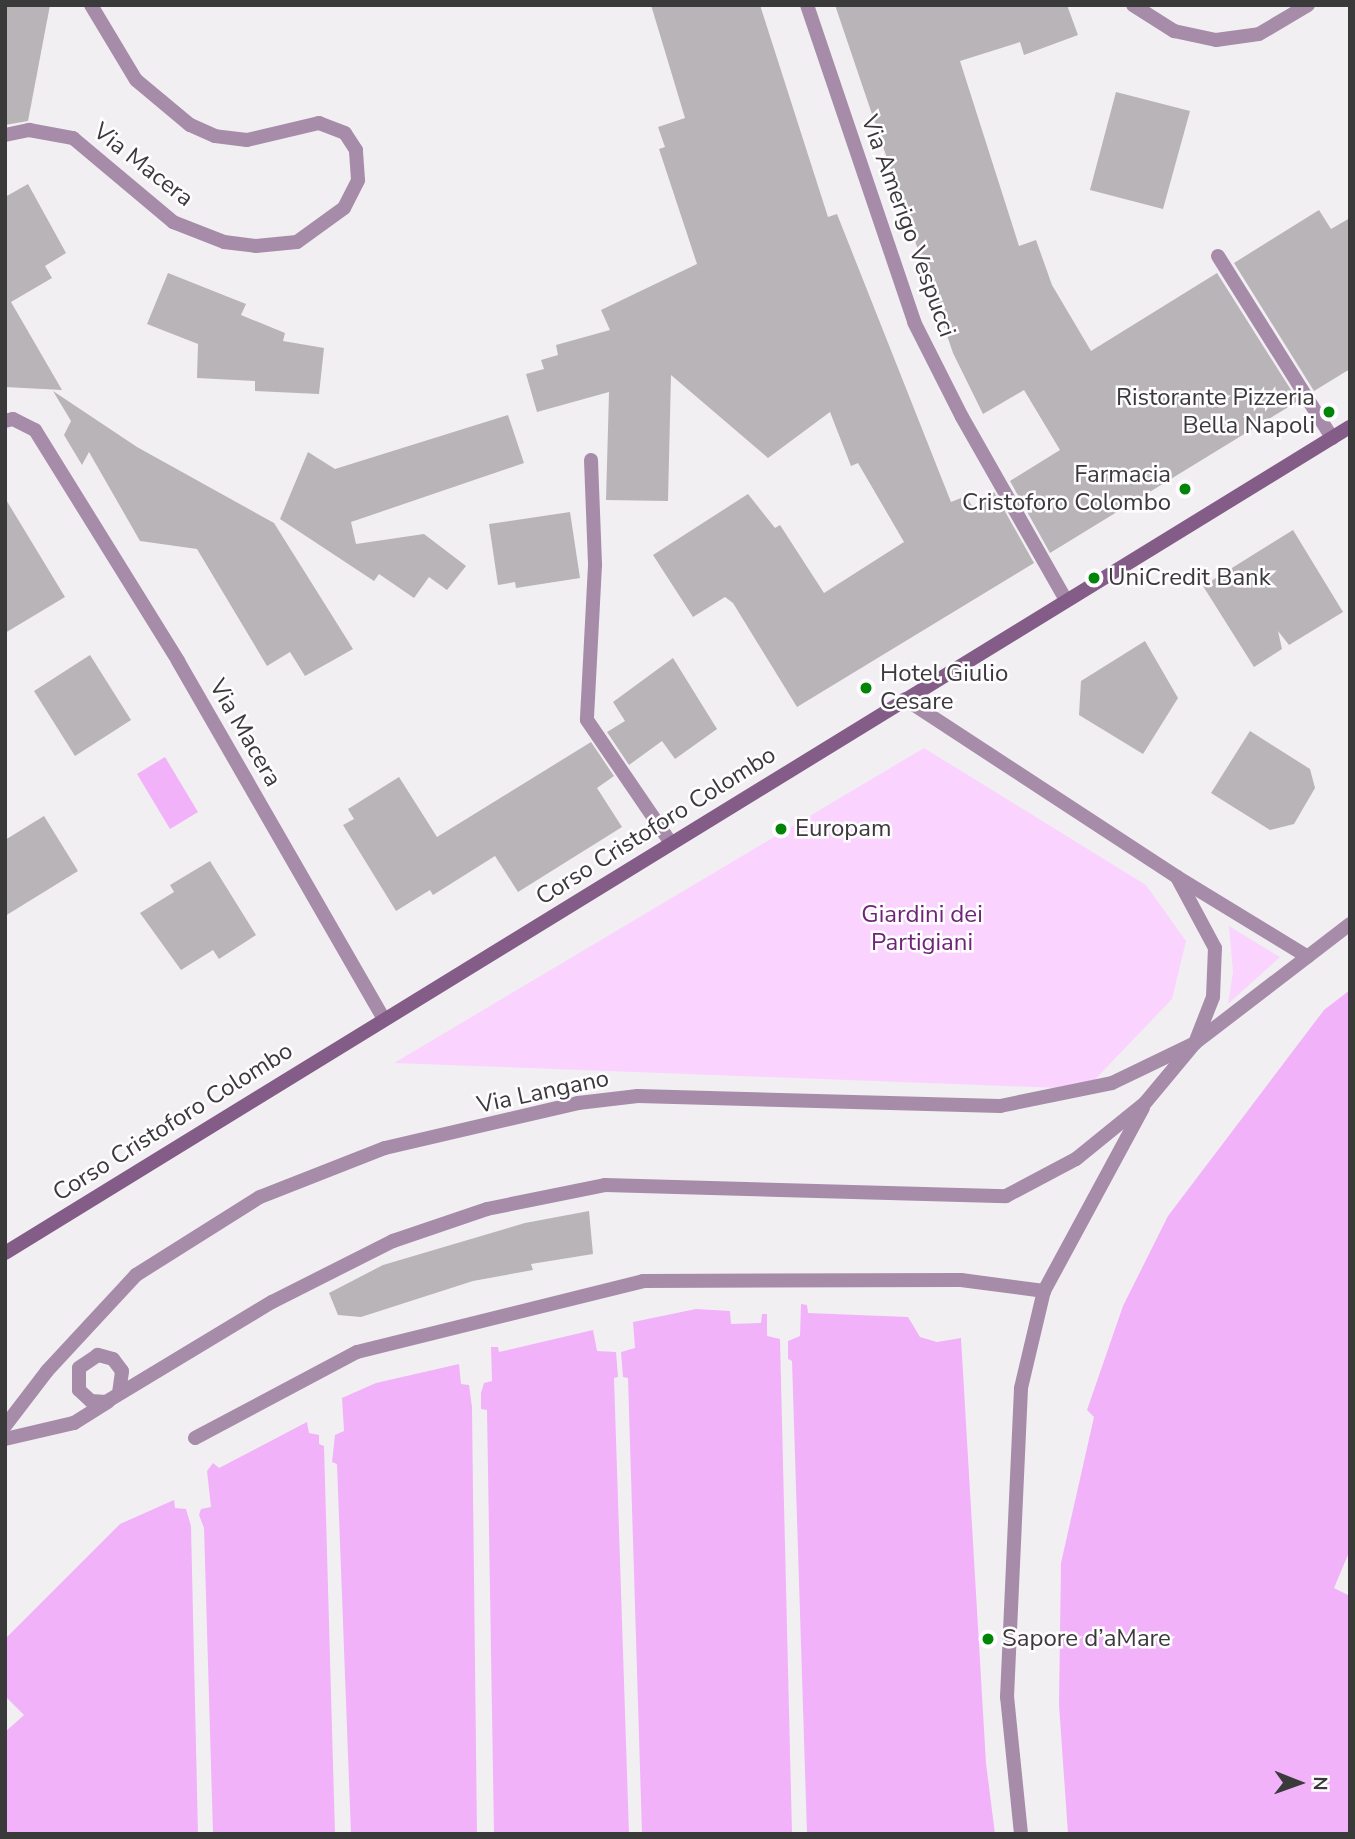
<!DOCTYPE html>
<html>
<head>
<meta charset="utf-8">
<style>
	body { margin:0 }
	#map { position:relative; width:1355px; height:1839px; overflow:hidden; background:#f2eff3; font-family:"Nunito Sans",sans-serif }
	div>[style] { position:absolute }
	.green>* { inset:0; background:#fad4ff }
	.water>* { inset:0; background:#f2b2fa }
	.building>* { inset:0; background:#b8b4b8 }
	.street>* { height:14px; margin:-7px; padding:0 7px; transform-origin:7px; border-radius:7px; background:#a78caa }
	.secondary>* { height:14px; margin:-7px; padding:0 7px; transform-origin:7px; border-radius:7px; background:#835c88 }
	.dots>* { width:19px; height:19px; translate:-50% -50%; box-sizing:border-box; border:4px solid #fffdff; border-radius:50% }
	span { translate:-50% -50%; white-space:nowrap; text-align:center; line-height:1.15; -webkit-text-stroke:5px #fffdff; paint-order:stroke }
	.street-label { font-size:24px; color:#3b3a3b }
	.poi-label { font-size:24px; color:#3b3a3b }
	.right { translate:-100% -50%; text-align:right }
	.left { translate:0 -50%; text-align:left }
	.park-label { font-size:24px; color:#6f2478 }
	.frame { position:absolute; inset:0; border:7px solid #3b3a3b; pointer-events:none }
	.north { position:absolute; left:1264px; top:1748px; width:70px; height:70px; -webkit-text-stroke:5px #fffdff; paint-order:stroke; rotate:91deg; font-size:19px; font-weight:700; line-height:28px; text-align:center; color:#3b3a3b }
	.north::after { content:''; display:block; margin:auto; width:24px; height:32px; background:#3b3a3b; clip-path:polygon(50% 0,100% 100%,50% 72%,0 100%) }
</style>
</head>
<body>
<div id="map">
	<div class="green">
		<i style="clip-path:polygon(924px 748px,1146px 885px,1186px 941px,1172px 999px,1086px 1089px,394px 1063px)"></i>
		<i style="clip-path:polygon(1229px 926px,1280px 957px,1228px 1004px,1233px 972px)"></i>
	</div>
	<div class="water">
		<i style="clip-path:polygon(165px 757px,198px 812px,170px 829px,137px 774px)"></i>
		<i style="clip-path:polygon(1350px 990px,1350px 1550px,1334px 1588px,1350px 1596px,1350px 1834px,1068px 1834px,1059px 1705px,1061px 1563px,1094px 1417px,1087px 1410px,1123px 1306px,1168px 1216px,1324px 1010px)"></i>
		<i style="clip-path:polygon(801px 1304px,807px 1305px,808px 1313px,908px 1317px,920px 1337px,937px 1342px,961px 1338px,986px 1763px,995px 1834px,807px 1834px,792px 1361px,788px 1359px,788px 1341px,800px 1336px)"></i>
		<i style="clip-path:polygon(696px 1309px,730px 1311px,731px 1324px,761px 1323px,762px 1314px,767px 1314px,767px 1336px,780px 1339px,792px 1834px,642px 1834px,628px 1378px,623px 1377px,621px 1352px,635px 1348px,633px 1322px)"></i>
		<i style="clip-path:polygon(593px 1330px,597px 1351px,616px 1352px,618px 1377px,614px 1378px,629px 1834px,494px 1834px,487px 1410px,481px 1409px,481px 1393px,484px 1383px,492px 1381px,491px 1347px,498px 1347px,499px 1352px)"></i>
		<i style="clip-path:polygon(459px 1364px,461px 1384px,469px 1385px,472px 1407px,477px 1834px,351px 1834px,337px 1464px,332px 1462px,335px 1435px,344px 1431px,342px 1398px,376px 1383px)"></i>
		<i style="clip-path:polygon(307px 1422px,309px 1433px,319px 1435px,319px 1444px,324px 1446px,335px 1834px,213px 1834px,204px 1528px,199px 1515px,201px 1509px,211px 1507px,207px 1471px,213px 1463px,219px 1468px)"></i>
		<i style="clip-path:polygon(174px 1500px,175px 1508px,186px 1509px,191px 1526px,198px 1834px,5px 1834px,5px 1732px,24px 1715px,5px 1696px,5px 1639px,120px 1524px)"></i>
	</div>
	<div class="building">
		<i style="clip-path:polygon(5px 5px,50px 5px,28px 121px,5px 125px)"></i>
		<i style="clip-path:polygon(651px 5px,760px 5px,828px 217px,837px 214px,951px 502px,966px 496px,972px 506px,994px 492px,1034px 563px,797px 707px,733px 603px,725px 597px,693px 617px,653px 555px,748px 494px,775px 528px,780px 525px,824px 593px,904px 542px,858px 463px,851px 466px,830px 412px,768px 458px,671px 375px,668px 501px,606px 500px,609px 392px,537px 412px,526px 374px,544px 369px,541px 360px,558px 355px,556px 345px,610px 330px,601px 310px,697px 264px,659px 149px,665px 147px,658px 127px,685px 118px)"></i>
		<i style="clip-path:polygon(835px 5px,1067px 5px,1078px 35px,1024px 55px,1020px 42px,960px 61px,1019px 246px,1036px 240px,1052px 285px,1091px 351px,1217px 273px,1298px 401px,1050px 553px,1010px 481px,1060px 450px,1024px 390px,983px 414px,953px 353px)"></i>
		<i style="clip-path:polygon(1116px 92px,1190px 111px,1163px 209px,1090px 190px)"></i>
		<i style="clip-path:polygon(28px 184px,66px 253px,45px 266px,52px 278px,11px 302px,62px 390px,5px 387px,5px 197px)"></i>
		<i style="clip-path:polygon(1319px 210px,1331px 229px,1350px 218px,1350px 369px,1314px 391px,1234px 263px)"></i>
		<i style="clip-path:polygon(168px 273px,246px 304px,241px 315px,285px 333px,283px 341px,324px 348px,319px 394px,255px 391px,255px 381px,197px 378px,198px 344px,147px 324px)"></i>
		<i style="clip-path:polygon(53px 391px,137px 447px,274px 523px,353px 649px,305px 676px,290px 652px,267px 666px,197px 549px,140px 541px,89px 452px,82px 465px,64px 435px,71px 421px)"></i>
		<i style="clip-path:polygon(508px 415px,524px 463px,351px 522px,356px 544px,424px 534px,466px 566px,447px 590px,429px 577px,414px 598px,379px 574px,374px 581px,280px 519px,308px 452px,335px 469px)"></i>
		<i style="clip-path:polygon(5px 498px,65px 597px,5px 633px)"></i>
		<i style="clip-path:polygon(570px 512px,580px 578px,516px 588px,515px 582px,498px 585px,489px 524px)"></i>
		<i style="clip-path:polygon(1293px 530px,1343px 612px,1289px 645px,1278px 631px,1282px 649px,1254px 667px,1203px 586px)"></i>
		<i style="clip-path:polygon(1145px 641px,1178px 698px,1143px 754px,1079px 715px,1081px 681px)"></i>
		<i style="clip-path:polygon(90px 655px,131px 720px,75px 756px,34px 691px)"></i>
		<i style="clip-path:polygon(673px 658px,717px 729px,675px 759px,662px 741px,629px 765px,607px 732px,625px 721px,613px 702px)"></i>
		<i style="clip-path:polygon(1250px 731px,1310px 769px,1315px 788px,1294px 824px,1270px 830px,1211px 793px)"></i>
		<i style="clip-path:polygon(591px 742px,614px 776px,597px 788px,622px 827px,518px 892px,495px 856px,433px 895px,430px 890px,396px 911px,343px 825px,354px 819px,348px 809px,399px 777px,437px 837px)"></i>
		<i style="clip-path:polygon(44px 816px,78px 871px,5px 916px,5px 840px)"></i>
		<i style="clip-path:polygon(210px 861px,256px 935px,219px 959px,213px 950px,181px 970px,140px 913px,174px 892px,170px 885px)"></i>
		<i style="clip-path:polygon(589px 1211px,593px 1254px,531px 1264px,533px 1270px,473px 1281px,361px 1317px,338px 1315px,329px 1293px,383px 1265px,525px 1223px)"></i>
	</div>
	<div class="street">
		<i style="left:807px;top:5px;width:335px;rotate:71.3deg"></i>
		<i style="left:914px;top:322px;width:106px;rotate:63.2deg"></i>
		<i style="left:962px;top:417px;width:210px;rotate:60.4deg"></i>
		<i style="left:1133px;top:5px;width:49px;rotate:32.4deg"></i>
		<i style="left:1174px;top:31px;width:43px;rotate:12.1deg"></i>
		<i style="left:1216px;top:40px;width:43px;rotate:-7.9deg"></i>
		<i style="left:1259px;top:34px;width:57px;rotate:-30.6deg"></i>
		<i style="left:5px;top:135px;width:25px;rotate:-12deg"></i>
		<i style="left:29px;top:130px;width:45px;rotate:10.3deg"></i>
		<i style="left:73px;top:138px;width:131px;rotate:40deg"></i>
		<i style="left:173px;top:222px;width:55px;rotate:21.4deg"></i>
		<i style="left:224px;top:242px;width:32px;rotate:7deg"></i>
		<i style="left:256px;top:246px;width:41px;rotate:-5.6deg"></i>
		<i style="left:297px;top:242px;width:58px;rotate:-35.9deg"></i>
		<i style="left:344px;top:208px;width:31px;rotate:-63deg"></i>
		<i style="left:358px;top:180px;width:30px;rotate:-94deg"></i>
		<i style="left:356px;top:150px;width:20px;rotate:-123deg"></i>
		<i style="left:345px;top:133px;width:28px;rotate:-159deg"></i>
		<i style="left:319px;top:123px;width:74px;rotate:166.7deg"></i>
		<i style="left:247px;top:140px;width:32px;rotate:-173deg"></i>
		<i style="left:215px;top:136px;width:27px;rotate:-156deg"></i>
		<i style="left:190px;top:125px;width:70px;rotate:-140.2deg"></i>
		<i style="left:136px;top:80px;width:87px;rotate:-121deg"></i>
		<i style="left:1218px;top:256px;width:215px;rotate:57.9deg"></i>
		<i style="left:5px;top:421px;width:8px;rotate:-14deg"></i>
		<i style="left:13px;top:419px;width:25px;rotate:27deg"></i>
		<i style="left:35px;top:430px;width:272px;rotate:58.2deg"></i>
		<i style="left:178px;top:661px;width:412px;rotate:60.1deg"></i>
		<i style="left:591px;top:460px;width:105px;rotate:87.8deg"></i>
		<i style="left:595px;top:565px;width:155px;rotate:93deg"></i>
		<i style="left:587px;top:720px;width:149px;rotate:55.7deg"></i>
		<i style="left:905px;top:699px;width:325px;rotate:33.2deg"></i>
		<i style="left:1177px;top:877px;width:153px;rotate:31.4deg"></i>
		<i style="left:119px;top:1393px;width:22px;rotate:-82deg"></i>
		<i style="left:122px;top:1371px;width:15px;rotate:-127deg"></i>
		<i style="left:113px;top:1359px;width:16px;rotate:-165deg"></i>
		<i style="left:98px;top:1355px;width:23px;rotate:146deg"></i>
		<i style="left:79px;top:1368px;width:22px;rotate:90deg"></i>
		<i style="left:79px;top:1390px;width:16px;rotate:43deg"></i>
		<i style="left:91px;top:1401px;width:15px;rotate:4deg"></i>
		<i style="left:106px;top:1402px;width:194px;rotate:-31.1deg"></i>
		<i style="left:272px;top:1302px;width:136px;rotate:-26.8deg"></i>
		<i style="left:393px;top:1241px;width:99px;rotate:-18.8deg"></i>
		<i style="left:487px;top:1209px;width:120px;rotate:-11.5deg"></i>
		<i style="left:605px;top:1185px;width:401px;rotate:1.6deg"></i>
		<i style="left:1006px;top:1196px;width:79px;rotate:-27.9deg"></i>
		<i style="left:1076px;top:1159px;width:89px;rotate:-39.1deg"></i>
		<i style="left:1145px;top:1103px;width:78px;rotate:-50.2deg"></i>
		<i style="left:1195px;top:1043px;width:195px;rotate:-37.5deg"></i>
		<i style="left:5px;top:1426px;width:69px;rotate:-52.6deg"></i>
		<i style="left:47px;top:1371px;width:131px;rotate:-47.2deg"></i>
		<i style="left:136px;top:1275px;width:146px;rotate:-32.2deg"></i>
		<i style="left:260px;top:1197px;width:134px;rotate:-21.4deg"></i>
		<i style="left:385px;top:1148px;width:198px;rotate:-13.1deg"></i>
		<i style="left:578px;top:1103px;width:60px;rotate:-6.7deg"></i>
		<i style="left:638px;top:1096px;width:362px;rotate:1.6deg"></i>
		<i style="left:1000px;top:1106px;width:114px;rotate:-11.6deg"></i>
		<i style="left:1112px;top:1083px;width:92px;rotate:-25.7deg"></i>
		<i style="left:1195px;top:1043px;width:49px;rotate:-68.6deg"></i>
		<i style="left:1213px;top:997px;width:49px;rotate:-87.7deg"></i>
		<i style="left:1215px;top:948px;width:81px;rotate:-118.2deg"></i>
		<i style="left:195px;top:1438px;width:183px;rotate:-28deg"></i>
		<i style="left:357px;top:1352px;width:295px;rotate:-13.9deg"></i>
		<i style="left:643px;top:1281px;width:318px;rotate:-0.2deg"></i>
		<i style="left:961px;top:1280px;width:84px;rotate:7.5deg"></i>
		<i style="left:5px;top:1439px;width:71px;rotate:-13.1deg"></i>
		<i style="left:74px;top:1423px;width:40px;rotate:-32deg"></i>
		<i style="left:1021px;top:1834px;width:138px;rotate:-95.8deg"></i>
		<i style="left:1007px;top:1697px;width:309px;rotate:-87.4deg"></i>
		<i style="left:1021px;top:1388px;width:100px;rotate:-76.7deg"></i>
		<i style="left:1044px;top:1291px;width:208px;rotate:-61.6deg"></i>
	</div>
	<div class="secondary">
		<i style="left:5px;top:1253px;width:1578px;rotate:-31.56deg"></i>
	</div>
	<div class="dots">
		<i style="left:1329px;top:412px;background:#008506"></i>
		<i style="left:1185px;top:489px;background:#008506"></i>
		<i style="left:1094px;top:578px;background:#008506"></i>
		<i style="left:866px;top:688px;background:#008506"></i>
		<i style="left:781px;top:829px;background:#008506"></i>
		<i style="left:988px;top:1639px;background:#008506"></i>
	</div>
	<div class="street-label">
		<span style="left:143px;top:165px;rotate:38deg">Via Macera</span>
		<span style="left:908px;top:226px;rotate:70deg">Via Amerigo Vespucci</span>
		<span style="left:245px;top:733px;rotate:60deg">Via Macera</span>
		<span style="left:656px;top:826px;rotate:-32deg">Corso Cristoforo Colombo</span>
		<span style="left:543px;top:1092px;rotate:-12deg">Via Langano</span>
		<span style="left:173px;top:1122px;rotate:-32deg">Corso Cristoforo Colombo</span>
	</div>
	<div class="poi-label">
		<span class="right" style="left:1315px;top:412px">Ristorante Pizzeria<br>Bella Napoli</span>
		<span class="right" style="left:1171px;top:489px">Farmacia<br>Cristoforo Colombo</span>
		<span class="left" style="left:1108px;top:578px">UniCredit Bank</span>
		<span class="left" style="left:880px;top:688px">Hotel Giulio<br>Cesare</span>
		<span class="left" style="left:795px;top:829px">Europam</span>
		<span class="left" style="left:1002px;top:1639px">Sapore d’aMare</span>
	</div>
	<div class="park-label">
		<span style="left:922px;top:929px">Giardini dei<br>Partigiani</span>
	</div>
	<div class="frame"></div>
	<div class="north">N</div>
</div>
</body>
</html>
